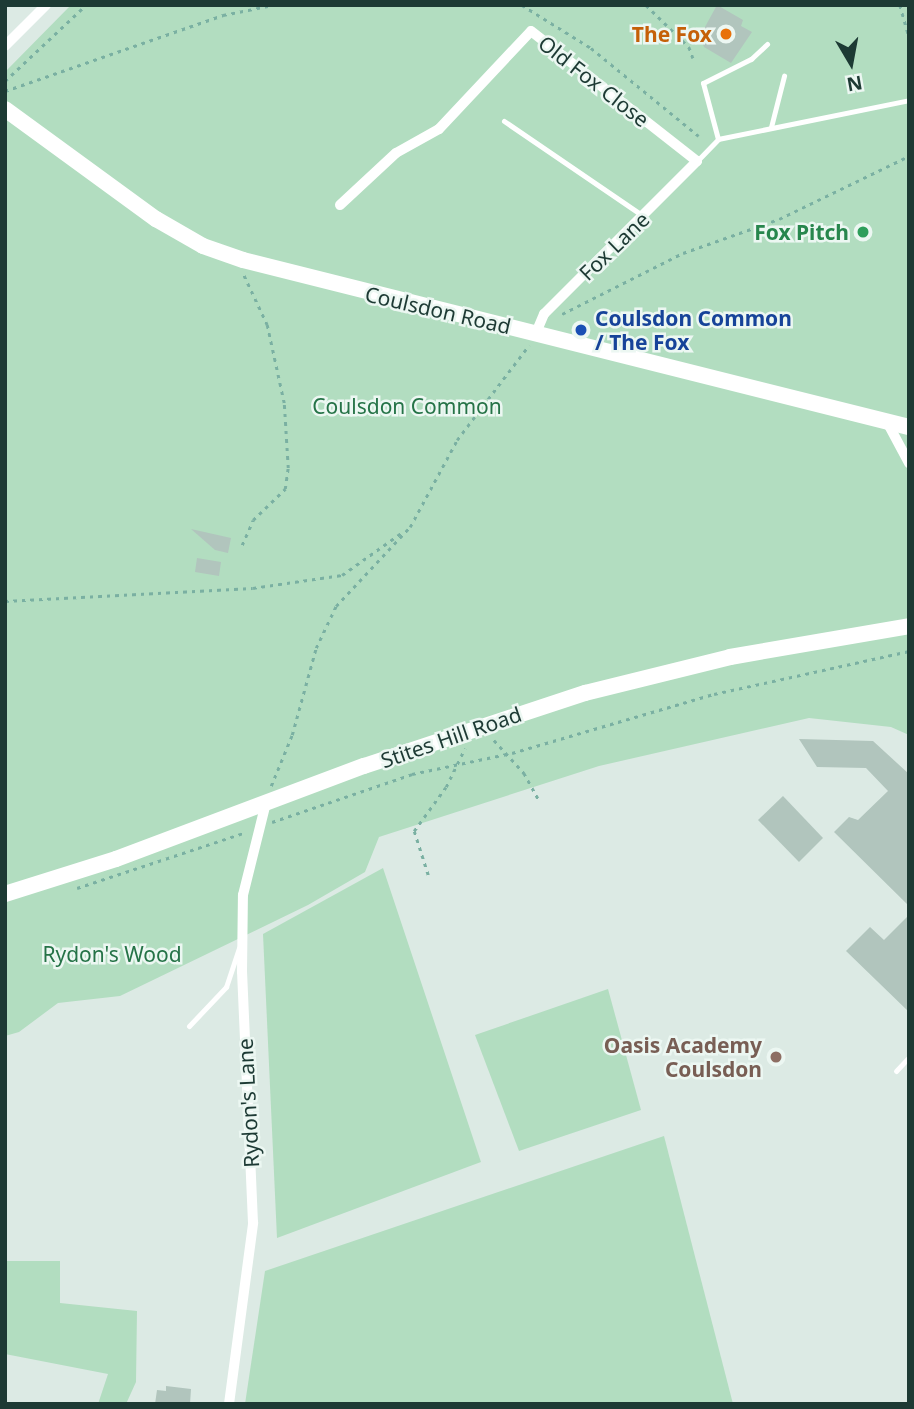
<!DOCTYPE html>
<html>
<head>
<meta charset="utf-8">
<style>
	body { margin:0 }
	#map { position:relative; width:914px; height:1409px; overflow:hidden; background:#dceae4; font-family:"Noto Sans",sans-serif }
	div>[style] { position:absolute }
	.green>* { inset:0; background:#b2ddc0 }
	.building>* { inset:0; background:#b1c5bd }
	.path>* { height:2.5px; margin-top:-1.25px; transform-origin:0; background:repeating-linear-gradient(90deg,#7ab0a2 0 3.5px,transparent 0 8.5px) }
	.lane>* { height:5px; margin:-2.5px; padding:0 2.5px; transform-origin:2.5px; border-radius:2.5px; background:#fff }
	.street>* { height:10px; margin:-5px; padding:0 5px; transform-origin:5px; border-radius:5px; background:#fff }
	.secondary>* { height:16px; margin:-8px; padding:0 8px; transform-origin:8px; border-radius:8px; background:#fff }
	.dots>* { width:19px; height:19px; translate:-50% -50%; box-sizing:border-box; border:4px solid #ecf7f2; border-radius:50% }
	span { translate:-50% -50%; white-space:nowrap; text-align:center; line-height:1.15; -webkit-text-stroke:5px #ecf7f2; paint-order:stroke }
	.food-label { font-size:21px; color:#c56008; font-weight:700 }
	.right { translate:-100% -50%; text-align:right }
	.street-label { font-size:21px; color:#1d3a34 }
	.leisure-label { font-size:21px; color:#27864d; font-weight:700 }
	.transit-label { font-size:21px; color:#164399; font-weight:700 }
	.left { translate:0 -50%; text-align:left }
	.park-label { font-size:21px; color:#257347 }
	.education-label { font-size:21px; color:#785e54; font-weight:700 }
	.frame { position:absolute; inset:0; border:7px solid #1d3a34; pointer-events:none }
	.north { position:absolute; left:816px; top:28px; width:70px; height:70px; -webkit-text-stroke:5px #ecf7f2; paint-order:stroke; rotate:170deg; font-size:19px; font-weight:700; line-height:28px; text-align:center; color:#1d3a34 }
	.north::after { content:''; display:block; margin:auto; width:24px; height:32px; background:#1d3a34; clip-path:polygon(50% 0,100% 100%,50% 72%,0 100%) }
</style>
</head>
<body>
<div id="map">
	<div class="green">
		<i style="clip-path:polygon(71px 5px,909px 5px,909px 735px,891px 727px,809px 718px,599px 766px,379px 837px,365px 872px,308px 905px,120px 996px,58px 1003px,19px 1032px,5px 1036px,5px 72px)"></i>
		<i style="clip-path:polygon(383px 868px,481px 1162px,277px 1238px,263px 934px)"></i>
		<i style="clip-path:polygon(608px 989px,641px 1110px,519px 1151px,475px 1035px)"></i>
		<i style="clip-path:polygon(664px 1136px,733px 1404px,245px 1404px,265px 1271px)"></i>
		<i style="clip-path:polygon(5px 1261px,60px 1261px,60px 1303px,137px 1311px,136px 1382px,126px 1404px,98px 1404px,108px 1374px,5px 1354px)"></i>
	</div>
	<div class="building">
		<i style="clip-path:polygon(717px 5px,743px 20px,741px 26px,752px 32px,731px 63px,704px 47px,700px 36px)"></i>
		<i style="clip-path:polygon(191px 529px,231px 538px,228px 553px,215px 550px)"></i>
		<i style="clip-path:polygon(197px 558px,221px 562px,219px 576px,195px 572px)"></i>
		<i style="clip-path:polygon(799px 739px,873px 741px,909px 774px,909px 906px,834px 832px,849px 817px,858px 820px,888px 791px,866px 768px,817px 767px)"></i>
		<i style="clip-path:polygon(783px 796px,823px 838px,799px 862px,758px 820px)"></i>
		<i style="clip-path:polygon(909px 915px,909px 1012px,846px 951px,870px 927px,884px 940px)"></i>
		<i style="clip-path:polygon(166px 1386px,191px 1389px,190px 1404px,155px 1404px,157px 1390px,166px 1391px)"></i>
	</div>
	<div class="path">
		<i style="left:522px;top:5px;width:81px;rotate:31.9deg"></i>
		<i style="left:591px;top:48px;width:139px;rotate:39.2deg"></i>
		<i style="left:646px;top:5px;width:60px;rotate:44.3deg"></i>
		<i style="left:689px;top:47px;width:12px;rotate:70deg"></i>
		<i style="left:900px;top:5px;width:33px;rotate:74deg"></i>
		<i style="left:5px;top:81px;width:111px;rotate:-43.2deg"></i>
		<i style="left:5px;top:91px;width:231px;rotate:-19.2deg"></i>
		<i style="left:223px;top:15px;width:51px;rotate:-11.3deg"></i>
		<i style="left:562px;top:314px;width:136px;rotate:-26.8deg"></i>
		<i style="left:683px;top:253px;width:102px;rotate:-19.5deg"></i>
		<i style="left:779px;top:219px;width:144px;rotate:-25.9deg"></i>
		<i style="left:242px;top:545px;width:27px;rotate:-66deg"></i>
		<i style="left:253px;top:520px;width:45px;rotate:-44.1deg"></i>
		<i style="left:285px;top:489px;width:21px;rotate:-82deg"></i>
		<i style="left:288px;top:468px;width:65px;rotate:-93.5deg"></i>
		<i style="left:284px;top:403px;width:80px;rotate:-102.3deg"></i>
		<i style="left:267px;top:325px;width:56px;rotate:-115.2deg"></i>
		<i style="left:5px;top:601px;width:248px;rotate:-3deg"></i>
		<i style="left:253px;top:588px;width:90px;rotate:-8.3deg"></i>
		<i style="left:342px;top:575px;width:76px;rotate:-35.4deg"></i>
		<i style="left:494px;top:740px;width:45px;rotate:47.7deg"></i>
		<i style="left:524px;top:773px;width:31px;rotate:61deg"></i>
		<i style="left:271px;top:786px;width:55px;rotate:-67.6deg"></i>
		<i style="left:292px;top:735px;width:90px;rotate:-74.6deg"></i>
		<i style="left:316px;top:648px;width:47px;rotate:-64.5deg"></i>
		<i style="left:336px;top:606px;width:108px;rotate:-46.9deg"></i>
		<i style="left:410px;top:527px;width:99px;rotate:-61.6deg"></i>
		<i style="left:457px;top:440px;width:119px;rotate:-52.8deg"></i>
		<i style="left:272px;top:822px;width:148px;rotate:-18.9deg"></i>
		<i style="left:412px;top:774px;width:102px;rotate:-11.9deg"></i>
		<i style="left:512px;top:753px;width:210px;rotate:-16.3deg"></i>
		<i style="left:714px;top:694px;width:200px;rotate:-12.4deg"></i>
		<i style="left:428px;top:875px;width:46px;rotate:-107.7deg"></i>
		<i style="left:414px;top:831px;width:54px;rotate:-54deg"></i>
		<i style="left:446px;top:787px;width:43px;rotate:-64deg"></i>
		<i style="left:77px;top:888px;width:178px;rotate:-18.3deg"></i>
	</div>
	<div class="lane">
		<i style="left:504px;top:121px;width:167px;rotate:34.3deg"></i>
		<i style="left:771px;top:127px;width:53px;rotate:-75.7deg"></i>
		<i style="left:718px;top:139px;width:58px;rotate:-105deg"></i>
		<i style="left:703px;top:83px;width:54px;rotate:-26.6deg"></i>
		<i style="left:751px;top:59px;width:22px;rotate:-43deg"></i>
		<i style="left:697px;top:161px;width:30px;rotate:-46deg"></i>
		<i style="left:718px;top:139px;width:195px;rotate:-11.5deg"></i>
		<i style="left:189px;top:1026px;width:54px;rotate:-46.5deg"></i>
		<i style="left:226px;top:987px;width:41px;rotate:-71.6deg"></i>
		<i style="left:896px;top:1071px;width:19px;rotate:-47deg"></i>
	</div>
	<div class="street">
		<i style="left:5px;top:46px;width:58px;rotate:-45deg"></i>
		<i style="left:340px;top:205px;width:76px;rotate:-42.9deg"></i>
		<i style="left:396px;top:153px;width:49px;rotate:-29.2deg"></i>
		<i style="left:439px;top:129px;width:134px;rotate:-46.8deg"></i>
		<i style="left:531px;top:31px;width:211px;rotate:38.1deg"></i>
		<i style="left:697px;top:161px;width:216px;rotate:135deg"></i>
		<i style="left:544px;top:314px;width:21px;rotate:113deg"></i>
		<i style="left:887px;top:422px;width:47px;rotate:61.8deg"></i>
		<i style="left:229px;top:1404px;width:183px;rotate:-82.4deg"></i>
		<i style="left:253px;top:1223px;width:251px;rotate:-92.5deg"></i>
		<i style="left:242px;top:972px;width:77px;rotate:-89.3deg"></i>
		<i style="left:243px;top:895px;width:95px;rotate:-76deg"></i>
	</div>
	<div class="secondary">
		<i style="left:5px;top:109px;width:187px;rotate:36.1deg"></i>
		<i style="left:156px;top:219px;width:54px;rotate:29.9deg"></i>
		<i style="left:203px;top:246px;width:42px;rotate:19.3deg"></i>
		<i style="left:243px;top:260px;width:687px;rotate:14.08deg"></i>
		<i style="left:5px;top:894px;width:116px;rotate:-17.5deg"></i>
		<i style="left:116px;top:859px;width:265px;rotate:-20.6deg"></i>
		<i style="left:364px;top:766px;width:233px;rotate:-18.3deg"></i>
		<i style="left:585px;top:693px;width:149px;rotate:-13.9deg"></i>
		<i style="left:730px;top:657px;width:182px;rotate:-9.8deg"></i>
	</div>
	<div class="dots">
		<i style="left:726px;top:34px;background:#e8710a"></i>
		<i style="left:863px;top:232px;background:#2e9e5b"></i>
		<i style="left:581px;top:330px;background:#1a4fb4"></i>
		<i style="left:776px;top:1057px;background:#8d6e63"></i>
	</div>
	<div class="food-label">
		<span class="right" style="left:712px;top:34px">The Fox</span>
	</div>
	<div class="street-label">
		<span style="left:594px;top:81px;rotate:38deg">Old Fox Close</span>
		<span style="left:614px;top:246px;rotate:-44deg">Fox Lane</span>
		<span style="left:438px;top:310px;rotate:13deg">Coulsdon Road</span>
		<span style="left:451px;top:737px;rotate:-19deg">Stites Hill Road</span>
		<span style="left:248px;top:1103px;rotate:-93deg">Rydon's Lane</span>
	</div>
	<div class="leisure-label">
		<span class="right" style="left:849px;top:232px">Fox Pitch</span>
	</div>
	<div class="transit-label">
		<span class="left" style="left:595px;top:330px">Coulsdon Common<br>/ The Fox</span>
	</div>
	<div class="park-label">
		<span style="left:407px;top:406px">Coulsdon Common</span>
		<span style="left:112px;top:954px">Rydon's Wood</span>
	</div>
	<div class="education-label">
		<span class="right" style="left:762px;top:1057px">Oasis Academy<br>Coulsdon</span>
	</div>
	<div class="frame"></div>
	<div class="north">N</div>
</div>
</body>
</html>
